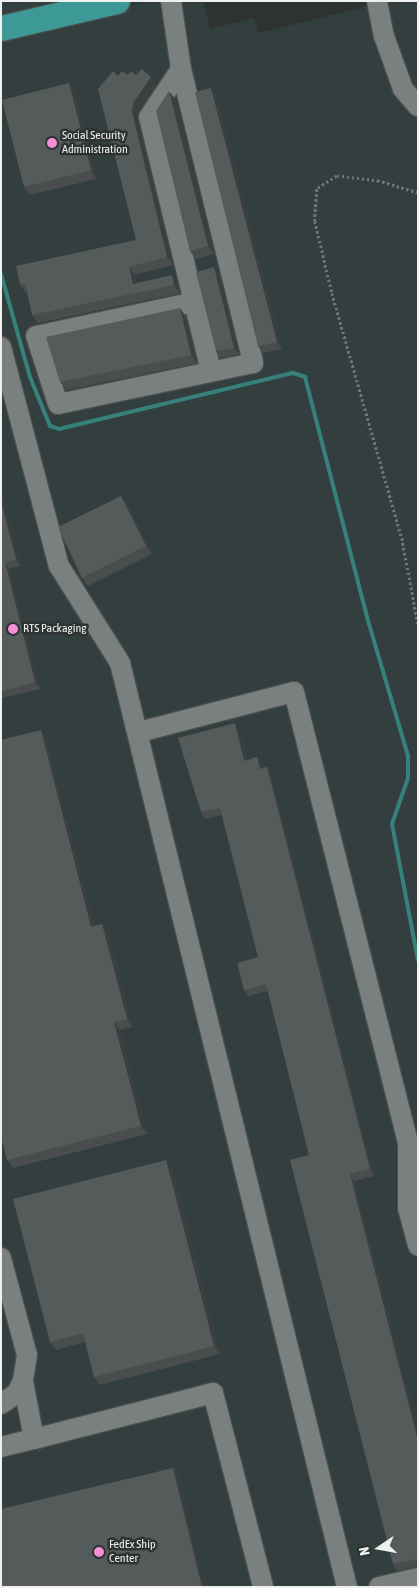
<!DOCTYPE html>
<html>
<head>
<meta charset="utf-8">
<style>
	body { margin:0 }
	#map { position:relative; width:419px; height:1588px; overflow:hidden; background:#2e3332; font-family:"Asap Condensed",sans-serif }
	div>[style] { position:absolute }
	.built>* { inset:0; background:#323f3e }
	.stream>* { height:4px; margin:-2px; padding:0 2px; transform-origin:2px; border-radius:2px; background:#36817c }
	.path>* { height:2.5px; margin-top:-1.25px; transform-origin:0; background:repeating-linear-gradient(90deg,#717574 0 2.5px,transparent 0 5px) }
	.roads { filter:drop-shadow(1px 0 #4a4e4d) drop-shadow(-1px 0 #4a4e4d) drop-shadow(0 1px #4a4e4d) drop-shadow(0 -1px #4a4e4d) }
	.minor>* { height:20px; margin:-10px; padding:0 10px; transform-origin:10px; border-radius:10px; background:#7a7f7f }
	.major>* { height:25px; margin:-12.5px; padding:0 12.5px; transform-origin:12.5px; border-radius:12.5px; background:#3c9995 }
	.wall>* { inset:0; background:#494d4d }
	.shaded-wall>* { inset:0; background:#3c3f3f }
	.building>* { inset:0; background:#555a5a }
	.dots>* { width:14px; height:14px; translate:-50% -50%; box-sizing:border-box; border:2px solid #2e3332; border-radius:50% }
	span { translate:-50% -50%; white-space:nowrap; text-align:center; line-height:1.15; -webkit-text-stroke:5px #2e3332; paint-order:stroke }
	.poi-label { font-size:12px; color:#eef1f0 }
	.left { translate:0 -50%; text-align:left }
	.frame { position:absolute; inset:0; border:2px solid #eef1f0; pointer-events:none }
	.north { position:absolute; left:354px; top:1523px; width:50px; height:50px; -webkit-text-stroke:4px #2e3332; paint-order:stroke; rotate:258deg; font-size:14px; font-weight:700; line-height:20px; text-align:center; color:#eef1f0 }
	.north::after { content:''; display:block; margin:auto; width:18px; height:22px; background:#eef1f0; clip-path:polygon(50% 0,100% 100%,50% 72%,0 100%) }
</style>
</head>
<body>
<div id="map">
	<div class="built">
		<i style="clip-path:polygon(1px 1px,61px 1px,1px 21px)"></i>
		<i style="clip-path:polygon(149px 1px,203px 1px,210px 29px,254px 18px,258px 33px,388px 1px,418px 1px,418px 1587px,1px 1587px,1px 38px)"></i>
	</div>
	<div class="stream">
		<i style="left:1px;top:274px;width:107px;rotate:74.3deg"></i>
		<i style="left:30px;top:377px;width:53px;rotate:67.8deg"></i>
		<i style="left:50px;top:426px;width:9px;rotate:18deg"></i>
		<i style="left:59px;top:429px;width:241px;rotate:-13.5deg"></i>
		<i style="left:293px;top:373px;width:13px;rotate:18deg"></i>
		<i style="left:305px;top:377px;width:255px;rotate:75.5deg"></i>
		<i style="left:369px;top:624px;width:138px;rotate:73.5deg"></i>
		<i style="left:408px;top:756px;width:22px;rotate:90deg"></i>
		<i style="left:408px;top:778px;width:49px;rotate:109.2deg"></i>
		<i style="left:392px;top:824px;width:138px;rotate:79.2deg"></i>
	</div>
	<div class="path">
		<i style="left:418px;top:193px;width:41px;rotate:-162.9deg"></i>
		<i style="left:379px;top:181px;width:42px;rotate:-173.2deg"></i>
		<i style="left:337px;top:176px;width:24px;rotate:147deg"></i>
		<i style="left:317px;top:189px;width:32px;rotate:94deg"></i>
		<i style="left:315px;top:221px;width:74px;rotate:76.7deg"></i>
		<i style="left:332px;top:293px;width:255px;rotate:74.1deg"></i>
		<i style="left:402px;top:538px;width:87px;rotate:79.5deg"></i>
	</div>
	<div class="roads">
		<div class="minor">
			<i style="left:171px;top:1px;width:69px;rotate:81.6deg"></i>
			<i style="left:181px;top:69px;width:303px;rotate:76.2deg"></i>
			<i style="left:253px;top:363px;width:199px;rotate:168.1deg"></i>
			<i style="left:58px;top:404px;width:71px;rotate:-107.9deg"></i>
			<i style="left:36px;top:336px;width:162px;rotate:-12.1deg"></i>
			<i style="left:194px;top:302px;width:190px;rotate:-103.7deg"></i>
			<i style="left:149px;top:117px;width:58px;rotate:-56.3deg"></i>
			<i style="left:377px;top:1px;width:36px;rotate:79deg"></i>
			<i style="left:384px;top:36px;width:56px;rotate:70.3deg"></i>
			<i style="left:403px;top:89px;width:23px;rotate:49deg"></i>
			<i style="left:194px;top:302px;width:71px;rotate:76.2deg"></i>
			<i style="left:1px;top:347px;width:227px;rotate:75.2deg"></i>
			<i style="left:59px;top:566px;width:115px;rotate:57.8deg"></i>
			<i style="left:120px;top:663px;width:951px;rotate:76.2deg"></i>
			<i style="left:139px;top:732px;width:160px;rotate:-14.5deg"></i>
			<i style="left:294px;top:692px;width:466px;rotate:75.8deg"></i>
			<i style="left:408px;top:1144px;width:64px;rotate:90deg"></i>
			<i style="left:408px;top:1208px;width:39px;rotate:75deg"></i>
			<i style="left:1px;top:1258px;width:100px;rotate:75deg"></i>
			<i style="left:27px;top:1355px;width:26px;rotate:99deg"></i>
			<i style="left:23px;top:1381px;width:13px;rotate:117deg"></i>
			<i style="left:17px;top:1393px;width:19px;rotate:145deg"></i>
			<i style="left:23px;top:1381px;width:59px;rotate:79.3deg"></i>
			<i style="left:34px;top:1439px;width:185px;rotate:-14.4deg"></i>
			<i style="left:213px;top:1393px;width:200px;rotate:75.5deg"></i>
			<i style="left:1px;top:1447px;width:34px;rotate:-14deg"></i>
			<i style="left:379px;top:1587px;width:40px;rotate:-13deg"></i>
		</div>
		<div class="major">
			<i style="left:1px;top:28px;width:119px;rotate:-13.1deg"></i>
		</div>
	</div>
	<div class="wall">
		<i style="clip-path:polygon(136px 75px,156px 85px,139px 111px,137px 120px,173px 265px,135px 275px,137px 284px,172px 275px,177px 284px,180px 293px,38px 323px,32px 315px,27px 293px,26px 293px,20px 285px,136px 240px,118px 76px)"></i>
		<i style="clip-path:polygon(74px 91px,96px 179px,30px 195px,24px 187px)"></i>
		<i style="clip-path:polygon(216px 95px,282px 349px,263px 353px,258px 346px)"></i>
		<i style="clip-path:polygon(175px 99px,214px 254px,196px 259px,190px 251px)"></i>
		<i style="clip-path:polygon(219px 274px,239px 354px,220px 358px,216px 351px)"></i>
		<i style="clip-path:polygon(180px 308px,185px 316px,197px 363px,66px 390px,60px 382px)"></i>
		<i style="clip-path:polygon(1px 490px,20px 566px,9px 569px,40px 689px,1px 698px)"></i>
		<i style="clip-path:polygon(121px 496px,127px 504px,152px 554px,88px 586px,82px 578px)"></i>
		<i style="clip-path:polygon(239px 730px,247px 760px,257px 757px,262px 764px,263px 768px,267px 767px,271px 774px,374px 1176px,354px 1181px,418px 1430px,418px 1566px,397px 1571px,393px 1564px,309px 1155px,268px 991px,248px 996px,244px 990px,258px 957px,222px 815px,205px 819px,201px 812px)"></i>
		<i style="clip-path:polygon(46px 738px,94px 926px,102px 924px,108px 932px,132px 1027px,120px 1030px,147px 1134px,13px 1168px,7px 1160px)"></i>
		<i style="clip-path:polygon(166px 1160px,172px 1168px,220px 1354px,100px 1385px,94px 1377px,85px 1342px,56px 1350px,50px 1342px)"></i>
	</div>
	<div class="shaded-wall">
		<i style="clip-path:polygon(151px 77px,156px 85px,139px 111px,137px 120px,173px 265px,167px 257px,132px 112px,133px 103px)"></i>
		<i style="clip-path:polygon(69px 83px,74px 91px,96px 179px,91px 170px)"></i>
		<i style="clip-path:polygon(211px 88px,216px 95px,282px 349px,277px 342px)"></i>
		<i style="clip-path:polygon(169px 91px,175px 99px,214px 254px,208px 246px)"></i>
		<i style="clip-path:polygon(129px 267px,135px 275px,139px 292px,133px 284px)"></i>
		<i style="clip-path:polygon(214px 267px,219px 274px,239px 354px,234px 348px)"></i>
		<i style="clip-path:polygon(172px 275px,177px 284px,180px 293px,174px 285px)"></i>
		<i style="clip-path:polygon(180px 308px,185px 316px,197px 363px,191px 355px)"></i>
		<i style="clip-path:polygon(1px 490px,20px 566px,16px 559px,1px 502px)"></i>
		<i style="clip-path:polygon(121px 496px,127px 504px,152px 554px,146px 546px)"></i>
		<i style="clip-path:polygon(5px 562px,9px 569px,40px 689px,35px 682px)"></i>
		<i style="clip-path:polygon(235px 723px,239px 730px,249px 767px,244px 761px)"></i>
		<i style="clip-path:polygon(41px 730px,46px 738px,97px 935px,91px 927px)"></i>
		<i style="clip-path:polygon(257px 757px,262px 764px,265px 775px,260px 769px)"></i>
		<i style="clip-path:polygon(267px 767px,271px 774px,374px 1176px,370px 1169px)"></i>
		<i style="clip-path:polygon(102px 924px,108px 932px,132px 1027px,127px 1019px)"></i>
		<i style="clip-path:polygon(114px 1022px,120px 1030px,147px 1134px,141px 1126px)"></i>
		<i style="clip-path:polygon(166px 1160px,172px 1168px,220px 1354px,214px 1346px)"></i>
		<i style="clip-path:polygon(350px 1174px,354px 1181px,418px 1430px,418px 1441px)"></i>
		<i style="clip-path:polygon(173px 1468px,178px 1474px,205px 1587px,202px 1587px)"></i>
	</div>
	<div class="building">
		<i style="clip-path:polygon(142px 69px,151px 77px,133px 103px,132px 112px,167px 257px,129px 267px,133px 284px,172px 275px,174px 285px,32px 315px,26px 284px,20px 285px,16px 266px,136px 240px,98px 89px,113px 71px,118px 76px,122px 71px,128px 75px,131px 71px,136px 75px)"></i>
		<i style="clip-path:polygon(69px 83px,91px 170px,24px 187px,2px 100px)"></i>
		<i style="clip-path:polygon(211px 88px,277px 342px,258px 346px,195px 92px)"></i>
		<i style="clip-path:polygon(169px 91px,208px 246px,190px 251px,156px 111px)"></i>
		<i style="clip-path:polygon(214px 267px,234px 348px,216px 351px,196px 272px)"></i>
		<i style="clip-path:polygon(180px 308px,191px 355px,60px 382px,46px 337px)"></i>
		<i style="clip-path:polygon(121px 496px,146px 546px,82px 578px,58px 527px)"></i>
		<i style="clip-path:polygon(1px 502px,16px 559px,5px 562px,35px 682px,1px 691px)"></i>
		<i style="clip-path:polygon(235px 723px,244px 761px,257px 757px,260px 769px,267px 767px,370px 1169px,350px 1174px,418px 1441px,418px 1559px,393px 1564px,290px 1160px,309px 1155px,266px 984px,244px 990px,237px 963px,258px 957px,220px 808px,201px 812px,178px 738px)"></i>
		<i style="clip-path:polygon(41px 730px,91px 927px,102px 924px,127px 1019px,114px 1022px,141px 1126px,7px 1160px,1px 1137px,1px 740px)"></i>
		<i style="clip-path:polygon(166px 1160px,214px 1346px,94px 1377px,83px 1333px,50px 1342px,13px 1199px)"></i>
		<i style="clip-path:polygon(173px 1468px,202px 1587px,1px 1587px,1px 1509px)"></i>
	</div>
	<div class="dots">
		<i style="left:52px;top:143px;background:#f491d4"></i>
		<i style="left:13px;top:629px;background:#f491d4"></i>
		<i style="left:99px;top:1552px;background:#f491d4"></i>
	</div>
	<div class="poi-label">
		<span class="left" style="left:62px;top:143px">Social Security<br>Administration</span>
		<span class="left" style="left:23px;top:629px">RTS Packaging</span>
		<span class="left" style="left:109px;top:1552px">FedEx Ship<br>Center</span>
	</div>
	<div class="frame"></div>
	<div class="north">N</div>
</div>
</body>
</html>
